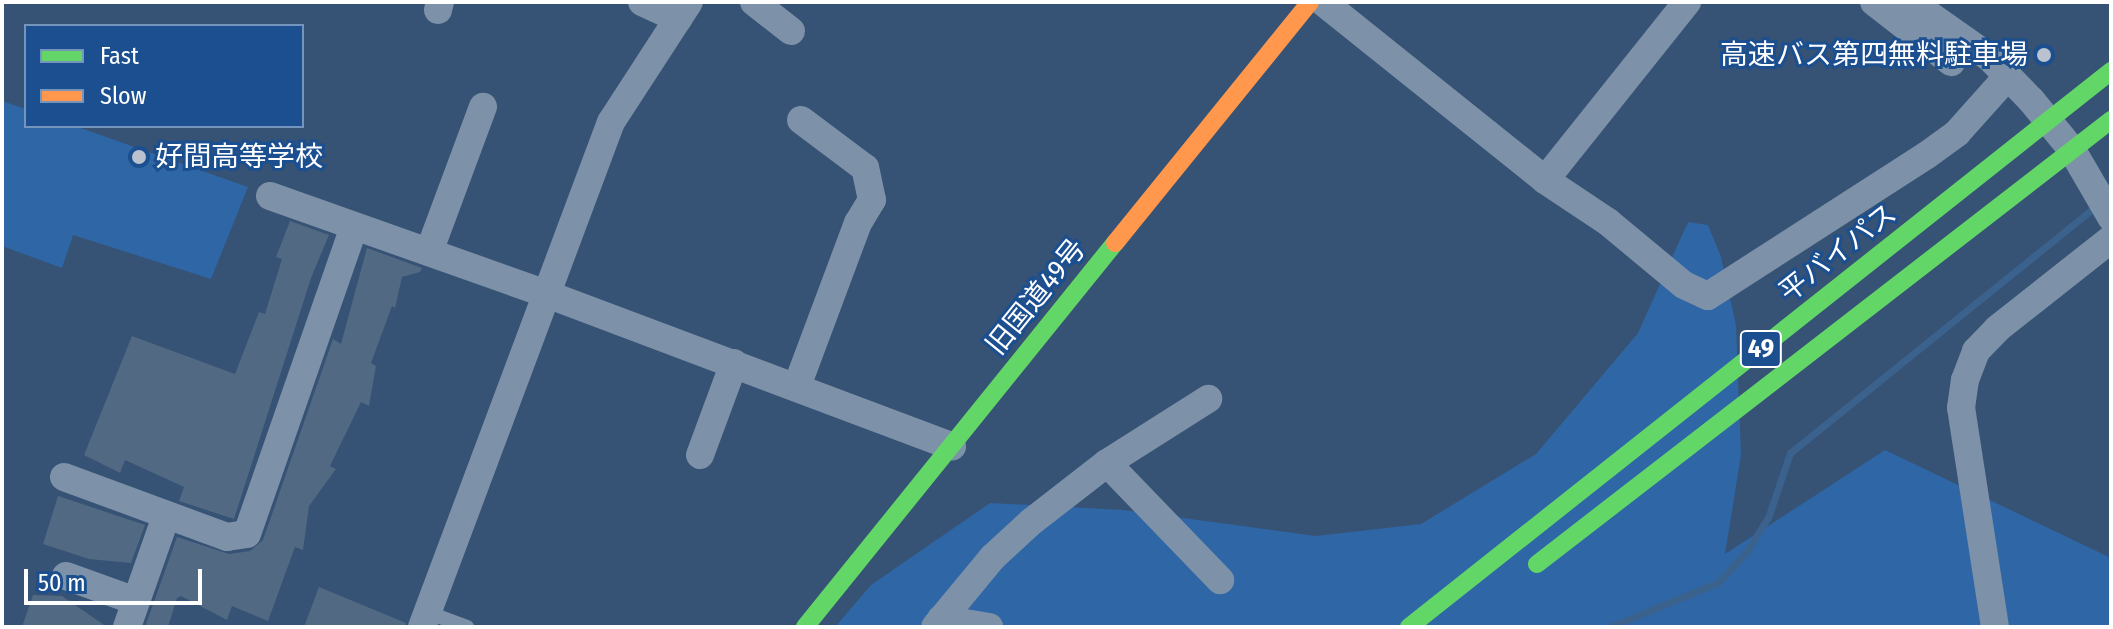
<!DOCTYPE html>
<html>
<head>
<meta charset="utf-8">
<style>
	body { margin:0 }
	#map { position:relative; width:2113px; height:629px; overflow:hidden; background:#365274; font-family:"Fira Sans Condensed","Noto Sans JP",sans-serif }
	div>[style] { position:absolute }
	.green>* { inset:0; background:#2f66a5 }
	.stream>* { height:7px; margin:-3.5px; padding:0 3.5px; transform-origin:3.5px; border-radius:3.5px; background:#3b618d }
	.building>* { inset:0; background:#526984 }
	.lane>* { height:14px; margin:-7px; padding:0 7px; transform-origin:7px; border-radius:7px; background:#7d92a8 }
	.street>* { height:28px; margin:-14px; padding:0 14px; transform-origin:14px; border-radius:14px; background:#7d92a8 }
	.fast>* { height:18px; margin:-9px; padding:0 9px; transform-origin:9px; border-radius:9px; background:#63d668 }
	.slow>* { height:18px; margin:-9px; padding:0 9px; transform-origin:9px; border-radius:9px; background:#ff974d }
	.dots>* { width:22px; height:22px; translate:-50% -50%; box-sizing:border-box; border:4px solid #1b4f8f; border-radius:50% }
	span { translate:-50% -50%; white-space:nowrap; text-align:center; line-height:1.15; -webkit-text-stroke:6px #1b4f8f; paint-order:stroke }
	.shield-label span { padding:2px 6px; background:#1b4f8f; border:2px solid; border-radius:6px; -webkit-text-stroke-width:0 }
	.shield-label { font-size:26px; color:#fff; font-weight:700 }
	.poi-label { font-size:28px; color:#fff }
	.right { translate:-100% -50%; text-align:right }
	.left { translate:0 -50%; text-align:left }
	.street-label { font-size:28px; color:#fff }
	.frame { position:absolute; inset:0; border:4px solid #fff; pointer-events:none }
	.legend { position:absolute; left:24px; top:24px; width:280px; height:104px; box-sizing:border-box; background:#1b4f8f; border:2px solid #7695bc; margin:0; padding:10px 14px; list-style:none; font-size:24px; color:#fff }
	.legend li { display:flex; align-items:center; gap:16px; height:40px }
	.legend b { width:40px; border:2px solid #7695bc }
	.scale { position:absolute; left:24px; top:569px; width:178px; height:36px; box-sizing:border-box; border:4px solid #fff; border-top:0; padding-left:10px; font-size:24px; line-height:28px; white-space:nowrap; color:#fff; -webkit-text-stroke:6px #1b4f8f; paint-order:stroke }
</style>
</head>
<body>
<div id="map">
	<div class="green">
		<i style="clip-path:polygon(2px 101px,26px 109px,26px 126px,75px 126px,248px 187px,211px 279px,73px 235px,62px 268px,2px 246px)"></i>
		<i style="clip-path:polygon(1688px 222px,1708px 225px,1721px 257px,1736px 325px,1741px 455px,1725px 554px,1885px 450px,2111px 558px,2111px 627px,835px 627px,871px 585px,990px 503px,1124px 510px,1316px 536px,1421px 524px,1536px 454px,1638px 333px)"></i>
	</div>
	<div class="stream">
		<i style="left:1610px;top:627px;width:118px;rotate:-22.4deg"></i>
		<i style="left:1719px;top:582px;width:42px;rotate:-47.9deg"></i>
		<i style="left:1747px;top:551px;width:39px;rotate:-58deg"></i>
		<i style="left:1768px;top:518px;width:69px;rotate:-71.3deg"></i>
		<i style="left:1790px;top:453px;width:395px;rotate:-38.9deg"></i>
	</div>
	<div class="building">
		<i style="clip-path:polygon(290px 221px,329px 235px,311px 278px,234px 519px,179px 501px,184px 487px,125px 460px,120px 473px,84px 455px,132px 336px,235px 374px,259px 312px,265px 314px,282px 259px,276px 257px)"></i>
		<i style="clip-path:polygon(367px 248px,422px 268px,420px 272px,402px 277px,395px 308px,392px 306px,371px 363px,376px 366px,369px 406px,361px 402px,330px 466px,336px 469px,309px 506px,303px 550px,295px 547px,268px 621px,232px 606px,227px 620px,181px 596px,177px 598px,168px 627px,145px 627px,177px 537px,229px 554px,250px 551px,263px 540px,333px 339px,341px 344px)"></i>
		<i style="clip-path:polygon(58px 496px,145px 525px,131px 563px,89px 559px,43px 544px)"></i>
		<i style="clip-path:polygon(319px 587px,406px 623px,405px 627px,304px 627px)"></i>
		<i style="clip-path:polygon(33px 595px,62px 596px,107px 627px,22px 627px)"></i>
	</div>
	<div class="lane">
		<i style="left:427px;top:612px;width:43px;rotate:20.6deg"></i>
	</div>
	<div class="street">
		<i style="left:642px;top:2px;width:40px;rotate:25deg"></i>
		<i style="left:754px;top:2px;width:47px;rotate:38.1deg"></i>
		<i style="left:1323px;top:2px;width:285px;rotate:38.7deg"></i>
		<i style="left:1545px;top:180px;width:76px;rotate:33.7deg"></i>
		<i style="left:1608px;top:222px;width:99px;rotate:39.7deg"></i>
		<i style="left:1684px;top:285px;width:26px;rotate:25deg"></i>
		<i style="left:1708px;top:296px;width:260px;rotate:-32.8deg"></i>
		<i style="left:1927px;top:155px;width:37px;rotate:-36deg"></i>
		<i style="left:1957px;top:133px;width:76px;rotate:-48.2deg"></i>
		<i style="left:1874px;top:2px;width:98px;rotate:37.9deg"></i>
		<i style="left:1911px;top:2px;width:95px;rotate:35.2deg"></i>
		<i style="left:1989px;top:57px;width:60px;rotate:45.7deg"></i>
		<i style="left:2031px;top:100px;width:65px;rotate:50.6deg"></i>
		<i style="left:2072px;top:150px;width:78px;rotate:59.8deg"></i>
		<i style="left:438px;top:10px;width:8px;rotate:-76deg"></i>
		<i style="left:1545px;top:180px;width:228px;rotate:-51.4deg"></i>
		<i style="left:270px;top:196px;width:291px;rotate:19.5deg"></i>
		<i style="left:544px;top:293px;width:436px;rotate:20.6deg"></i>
		<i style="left:429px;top:252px;width:155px;rotate:-69.6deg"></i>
		<i style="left:797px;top:386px;width:174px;rotate:-69.5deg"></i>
		<i style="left:858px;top:223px;width:27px;rotate:-59deg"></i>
		<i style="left:872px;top:200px;width:33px;rotate:-102deg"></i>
		<i style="left:865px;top:168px;width:80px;rotate:-143.1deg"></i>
		<i style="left:700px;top:455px;width:98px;rotate:-69.7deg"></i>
		<i style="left:1107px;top:463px;width:163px;rotate:46deg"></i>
		<i style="left:64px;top:477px;width:174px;rotate:20.2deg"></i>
		<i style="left:227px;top:537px;width:20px;rotate:-9deg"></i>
		<i style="left:247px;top:534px;width:326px;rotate:-70.8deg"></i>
		<i style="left:66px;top:576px;width:74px;rotate:19.7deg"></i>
		<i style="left:941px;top:619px;width:49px;rotate:9.5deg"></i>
		<i style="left:127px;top:627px;width:111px;rotate:-70.6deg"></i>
		<i style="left:422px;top:627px;width:539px;rotate:-69.48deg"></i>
		<i style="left:611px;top:122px;width:143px;rotate:-57deg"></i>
		<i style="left:935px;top:627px;width:91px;rotate:-50.4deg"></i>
		<i style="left:993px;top:557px;width:52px;rotate:-42.6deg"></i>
		<i style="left:1031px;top:522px;width:96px;rotate:-37.8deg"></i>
		<i style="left:1107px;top:463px;width:120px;rotate:-32.4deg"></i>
		<i style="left:1995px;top:627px;width:222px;rotate:-98.8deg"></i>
		<i style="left:1961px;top:408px;width:28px;rotate:-82deg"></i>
		<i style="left:1965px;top:380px;width:31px;rotate:-69deg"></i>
		<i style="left:1976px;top:351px;width:30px;rotate:-46deg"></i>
		<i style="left:1997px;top:329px;width:145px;rotate:-38.3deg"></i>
	</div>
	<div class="fast">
		<i style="left:1537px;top:564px;width:726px;rotate:-37.72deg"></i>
		<i style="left:805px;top:627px;width:494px;rotate:-51.1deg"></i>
		<i style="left:1409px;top:627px;width:896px;rotate:-38.38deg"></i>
	</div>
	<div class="slow">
		<i style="left:1115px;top:243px;width:310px;rotate:-51deg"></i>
	</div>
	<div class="dots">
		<i style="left:2044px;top:55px;background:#b9c2ce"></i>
		<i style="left:139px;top:157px;background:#b9c2ce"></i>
	</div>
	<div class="shield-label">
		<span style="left:1761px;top:349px">49</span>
	</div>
	<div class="poi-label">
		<span class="right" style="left:2028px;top:55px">高速バス第四無料駐車場</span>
		<span class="left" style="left:155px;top:157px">好間高等学校</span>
	</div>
	<div class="street-label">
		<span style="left:1838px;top:253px;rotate:-38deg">平バイパス</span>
		<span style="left:1036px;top:297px;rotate:-51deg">旧国道49号</span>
	</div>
	<div class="frame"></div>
	<ul class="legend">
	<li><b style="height:10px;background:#63d668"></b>Fast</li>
	<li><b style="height:10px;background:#ff974d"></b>Slow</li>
	</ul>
	<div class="scale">50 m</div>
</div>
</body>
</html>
